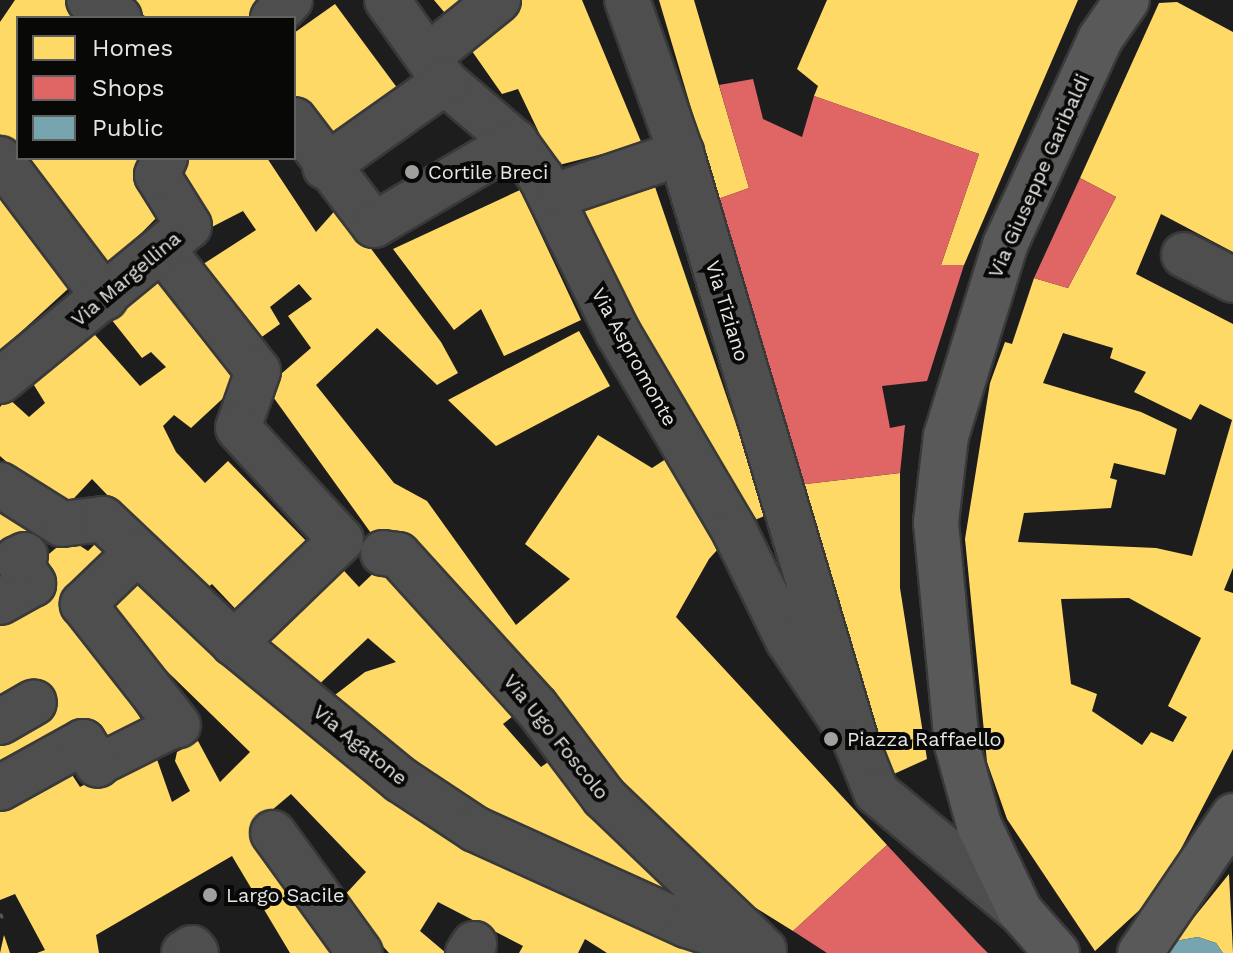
<!DOCTYPE html>
<html>
<head>
<meta charset="utf-8">
<style>
	body { margin:0 }
	#map { position:relative; width:1233px; height:953px; overflow:hidden; background:#1d1d1d; font-family:"Work Sans",sans-serif }
	div>[style] { position:absolute }
	.homes>* { inset:0; background:#ffd966 }
	.shops>* { inset:0; background:#e06666 }
	.public>* { inset:0; background:#76a5af }
	.path>* { height:5px; margin-top:-2.5px; transform-origin:0; background:repeating-linear-gradient(90deg,#585757 0 8px,transparent 0 12px) }
	.roads { filter:drop-shadow(2px 0 #393939) drop-shadow(-2px 0 #393939) drop-shadow(0 2px #393939) drop-shadow(0 -2px #393939) }
	.pedestrian>* { height:40px; margin:-20px; padding:0 20px; transform-origin:20px; border-radius:20px; background:#4f4e4e }
	.minor>* { height:44px; margin:-22px; padding:0 22px; transform-origin:22px; border-radius:22px; background:#4f4e4e }
	.tertiary>* { height:44px; margin:-22px; padding:0 22px; transform-origin:22px; border-radius:22px; background:#4f4e4e }
	.secondary>* { height:44px; margin:-22px; padding:0 22px; transform-origin:22px; border-radius:22px; background:#5a5959 }
	.dots>* { width:22px; height:22px; translate:-50% -50%; box-sizing:border-box; border:4px solid #080807; border-radius:50% }
	span { translate:-50% -50%; white-space:nowrap; text-align:center; line-height:1.15; -webkit-text-stroke:8px #080807; paint-order:stroke }
	.poi-label { font-size:20px; color:#e6e6e5 }
	.left { translate:0 -50%; text-align:left }
	.street-label { font-size:20px; color:#e6e6e5 }
	.legend { position:absolute; left:16px; top:16px; width:280px; height:144px; box-sizing:border-box; background:#080807; border:2px solid #616160; margin:0; padding:10px 14px; list-style:none; font-size:24px; color:#e6e6e5 }
	.legend li { display:flex; align-items:center; gap:16px; height:40px }
	.legend b { width:40px; border:2px solid #616160 }
</style>
</head>
<body>
<div id="map">
	<div class="homes">
		<i style="clip-path:polygon(15px 0,66px 0,98px 18px,18px 18px,18px 158px,152px 158px,169px 205px,99px 276px,0 134px,0 22px)"></i>
		<i style="clip-path:polygon(120px 0,269px 0,253px 18px,148px 18px)"></i>
		<i style="clip-path:polygon(434px 0,477px 0,450px 19px)"></i>
		<i style="clip-path:polygon(522px 0,582px 0,642px 144px,555px 166px,518px 89px,502px 94px,467px 44px)"></i>
		<i style="clip-path:polygon(659px 0,694px 0,749px 188px,718px 199px)"></i>
		<i style="clip-path:polygon(827px 0,1078px 0,964px 265px,941px 265px,979px 154px,814px 96px,818px 86px,797px 69px)"></i>
		<i style="clip-path:polygon(evenodd,1177px 2px,1233px 32px,1233px 252px,1161px 214px,1136px 274px,1233px 324px,1233px 568px,1224px 590px,1233px 593px,1233px 749px,1158px 893px,1095px 951px,1007px 819px,987px 762px,965px 539px,990px 383px,1005px 342px,1012px 344px,1034px 278px,1068px 288px,1116px 197px,1080px 178px,1159px 3px,1177px 2px,1063px 333px,1113px 348px,1110px 358px,1146px 372px,1134px 392px,1191px 420px,1200px 404px,1232px 420px,1192px 556px,1156px 548px,1018px 542px,1024px 513px,1111px 508px,1117px 480px,1110px 478px,1114px 463px,1165px 475px,1177px 429px,1141px 412px,1043px 383px,1063px 333px,1177px 2px,1129px 598px,1201px 638px,1168px 706px,1187px 717px,1173px 742px,1151px 732px,1142px 745px,1092px 711px,1097px 694px,1071px 684px,1061px 599px,1129px 598px)"></i>
		<i style="clip-path:polygon(335px 4px,398px 89px,326px 143px,294px 95px,294px 33px)"></i>
		<i style="clip-path:polygon(173px 158px,267px 158px,316px 232px,339px 206px,441px 342px,458px 373px,437px 385px,377px 328px,316px 385px,394px 483px,427px 501px,516px 625px,570px 579px,525px 544px,598px 435px,652px 468px,669px 457px,727px 539px,709px 559px,676px 617px,887px 845px,793px 931px,695px 870px,608px 783px,476px 609px,393px 532px,381px 547px,266px 387px,311px 348px,288px 316px,312px 299px,299px 284px,270px 307px,280px 324px,252px 344px,194px 270px,256px 230px,243px 211px,204px 231px)"></i>
		<i style="clip-path:polygon(0 175px,81px 277px,0 351px)"></i>
		<i style="clip-path:polygon(652px 178px,767px 515px,742px 525px,575px 214px)"></i>
		<i style="clip-path:polygon(520px 190px,581px 320px,504px 356px,481px 309px,454px 330px,393px 249px)"></i>
		<i style="clip-path:polygon(166px 274px,248px 375px,191px 428px,174px 415px,163px 426px,176px 452px,205px 483px,228px 461px,314px 549px,245px 619px,212px 584px,201px 593px,92px 479px,62px 511px,0 456px,0 407px,8px 398px,29px 417px,45px 403px,29px 377px,88px 327px,140px 386px,166px 367px,151px 352px,142px 358px,111px 319px)"></i>
		<i style="clip-path:polygon(579px 331px,610px 386px,496px 446px,448px 400px)"></i>
		<i style="clip-path:polygon(900px 473px,900px 588px,927px 759px,885px 778px,797px 485px)"></i>
		<i style="clip-path:polygon(0 500px,45px 525px,0 549px)"></i>
		<i style="clip-path:polygon(68px 538px,88px 551px,97px 542px,115px 558px,61px 598px,150px 733px,0 776px,0 739px,55px 708px,38px 683px,0 706px,0 616px,37px 564px)"></i>
		<i style="clip-path:polygon(334px 560px,359px 587px,386px 561px,521px 710px,503px 724px,541px 767px,554px 758px,676px 875px,666px 897px,465px 809px,331px 698px,365px 672px,396px 662px,368px 638px,311px 692px,248px 643px)"></i>
		<i style="clip-path:polygon(129px 568px,298px 726px,384px 795px,432px 825px,719px 953px,607px 953px,585px 939px,578px 953px,519px 953px,523px 946px,438px 902px,420px 931px,446px 953px,389px 953px,341px 899px,366px 872px,291px 794px,253px 826px,347px 953px,290px 953px,232px 856px,96px 935px,99px 953px,37px 953px,45px 950px,15px 894px,0 900px,0 800px,65px 764px,80px 787px,153px 748px,172px 802px,190px 791px,175px 761px,177px 752px,198px 741px,220px 782px,250px 752px,97px 603px)"></i>
		<i style="clip-path:polygon(1229px 874px,1233px 953px,1223px 953px,1216px 943px,1198px 937px,1175px 941px)"></i>
		<i style="clip-path:polygon(4px 935px,10px 953px,0 953px)"></i>
	</div>
	<div class="shops">
		<i style="clip-path:polygon(753px 79px,763px 119px,802px 137px,814px 96px,979px 154px,941px 265px,964px 265px,927px 381px,882px 386px,890px 428px,905px 425px,900px 473px,797px 485px,718px 199px,749px 188px,719px 85px)"></i>
		<i style="clip-path:polygon(1080px 178px,1116px 197px,1068px 288px,1034px 278px)"></i>
		<i style="clip-path:polygon(887px 845px,977px 942px,988px 953px,827px 953px,793px 931px)"></i>
	</div>
	<div class="public">
		<i style="clip-path:polygon(1198px 937px,1216px 943px,1223px 953px,1166px 953px,1175px 941px)"></i>
	</div>
	<div class="path">
		<i style="left:0;top:916px;width:3px;rotate:-18deg"></i>
	</div>
	<div class="roads">
		<div class="pedestrian">
			<i style="left:98px;top:765px;width:89px;rotate:-26.6deg"></i>
		</div>
		<div class="minor">
			<i style="left:89px;top:0;width:35px;rotate:31deg"></i>
			<i style="left:387px;top:0;width:100px;rotate:54.7deg"></i>
			<i style="left:445px;top:82px;width:92px;rotate:40.6deg"></i>
			<i style="left:515px;top:142px;width:44px;rotate:54.2deg"></i>
			<i style="left:541px;top:178px;width:173px;rotate:63.6deg"></i>
			<i style="left:618px;top:333px;width:231px;rotate:59.5deg"></i>
			<i style="left:735px;top:532px;width:120px;rotate:63.9deg"></i>
			<i style="left:788px;top:640px;width:108px;rotate:56.3deg"></i>
			<i style="left:273px;top:18px;width:25px;rotate:-47deg"></i>
			<i style="left:429px;top:56px;width:89px;rotate:-39.1deg"></i>
			<i style="left:294px;top:120px;width:132px;rotate:52.7deg"></i>
			<i style="left:374px;top:225px;width:164px;rotate:-30.5deg"></i>
			<i style="left:0;top:159px;width:174px;rotate:52.9deg"></i>
			<i style="left:325px;top:167px;width:147px;rotate:-35.3deg"></i>
			<i style="left:563px;top:193px;width:125px;rotate:-18.7deg"></i>
			<i style="left:162px;top:249px;width:155px;rotate:51.8deg"></i>
			<i style="left:258px;top:371px;width:60px;rotate:109.3deg"></i>
			<i style="left:238px;top:428px;width:152px;rotate:47.4deg"></i>
			<i style="left:341px;top:540px;width:149px;rotate:136.1deg"></i>
			<i style="left:1184px;top:255px;width:55px;rotate:27deg"></i>
			<i style="left:0;top:381px;width:244px;rotate:-39.4deg"></i>
			<i style="left:189px;top:226px;width:60px;rotate:-122.1deg"></i>
			<i style="left:157px;top:175px;width:19px;rotate:-65deg"></i>
			<i style="left:0;top:485px;width:73px;rotate:32.2deg"></i>
			<i style="left:62px;top:524px;width:41px;rotate:-7deg"></i>
			<i style="left:103px;top:519px;width:180px;rotate:43.4deg"></i>
			<i style="left:234px;top:643px;width:216px;rotate:39.4deg"></i>
			<i style="left:401px;top:780px;width:89px;rotate:33.5deg"></i>
			<i style="left:475px;top:829px;width:233px;rotate:24.4deg"></i>
			<i style="left:687px;top:925px;width:81px;rotate:18deg"></i>
			<i style="left:136px;top:553px;width:74px;rotate:136.1deg"></i>
			<i style="left:83px;top:604px;width:154px;rotate:51.9deg"></i>
			<i style="left:383px;top:553px;width:15px;rotate:8deg"></i>
			<i style="left:398px;top:555px;width:205px;rotate:47.8deg"></i>
			<i style="left:536px;top:707px;width:113px;rotate:52.9deg"></i>
			<i style="left:604px;top:797px;width:211px;rotate:43.7deg"></i>
			<i style="left:0;top:602px;width:38px;rotate:-29deg"></i>
			<i style="left:33px;top:584px;width:30px;rotate:-123deg"></i>
			<i style="left:17px;top:559px;width:9px;rotate:-27deg"></i>
			<i style="left:0;top:722px;width:39px;rotate:-30deg"></i>
			<i style="left:0;top:788px;width:95px;rotate:-29deg"></i>
			<i style="left:83px;top:742px;width:27px;rotate:57deg"></i>
			<i style="left:273px;top:833px;width:148px;rotate:54.1deg"></i>
			<i style="left:184px;top:953px;width:9px;rotate:-32deg"></i>
			<i style="left:192px;top:948px;width:6px;rotate:51deg"></i>
			<i style="left:468px;top:953px;width:11px;rotate:-56deg"></i>
		</div>
		<div class="tertiary">
			<i style="left:627px;top:0;width:162px;rotate:70.6deg"></i>
			<i style="left:681px;top:153px;width:614px;rotate:73.45deg"></i>
			<i style="left:856px;top:742px;width:54px;rotate:68.2deg"></i>
			<i style="left:876px;top:792px;width:187px;rotate:39.6deg"></i>
		</div>
		<div class="secondary">
			<i style="left:1057px;top:953px;width:56px;rotate:-131.4deg"></i>
			<i style="left:1020px;top:911px;width:95px;rotate:-115.5deg"></i>
			<i style="left:979px;top:825px;width:83px;rotate:-105.4deg"></i>
			<i style="left:957px;top:745px;width:224px;rotate:-95.4deg"></i>
			<i style="left:936px;top:522px;width:87px;rotate:-83.4deg"></i>
			<i style="left:946px;top:436px;width:200px;rotate:-72.8deg"></i>
			<i style="left:1005px;top:245px;width:227px;rotate:-65.2deg"></i>
			<i style="left:1100px;top:39px;width:47px;rotate:-55.3deg"></i>
			<i style="left:1140px;top:953px;width:166px;rotate:-55.8deg"></i>
		</div>
	</div>
	<div class="dots">
		<i style="left:412px;top:172px;background:#a0a09f"></i>
		<i style="left:831px;top:739px;background:#a0a09f"></i>
		<i style="left:210px;top:895px;background:#a0a09f"></i>
	</div>
	<div class="poi-label">
		<span class="left" style="left:428px;top:172px">Cortile Breci</span>
		<span class="left" style="left:847px;top:739px">Piazza Raffaello</span>
		<span class="left" style="left:226px;top:895px">Largo Sacile</span>
	</div>
	<div class="street-label">
		<span style="left:1039px;top:176px;rotate:-66deg">Via Giuseppe Garibaldi</span>
		<span style="left:126px;top:279px;rotate:-40deg">Via Margellina</span>
		<span style="left:727px;top:311px;rotate:73deg">Via Tiziano</span>
		<span style="left:634px;top:357px;rotate:61deg">Via Aspromonte</span>
		<span style="left:556px;top:737px;rotate:51deg">Via Ugo Foscolo</span>
		<span style="left:360px;top:745px;rotate:39deg">Via Agatone</span>
	</div>
	<ul class="legend">
	<li><b style="height:22px;background:#ffd966"></b>Homes</li>
	<li><b style="height:22px;background:#e06666"></b>Shops</li>
	<li><b style="height:22px;background:#76a5af"></b>Public</li>
	</ul>
</div>
</body>
</html>
